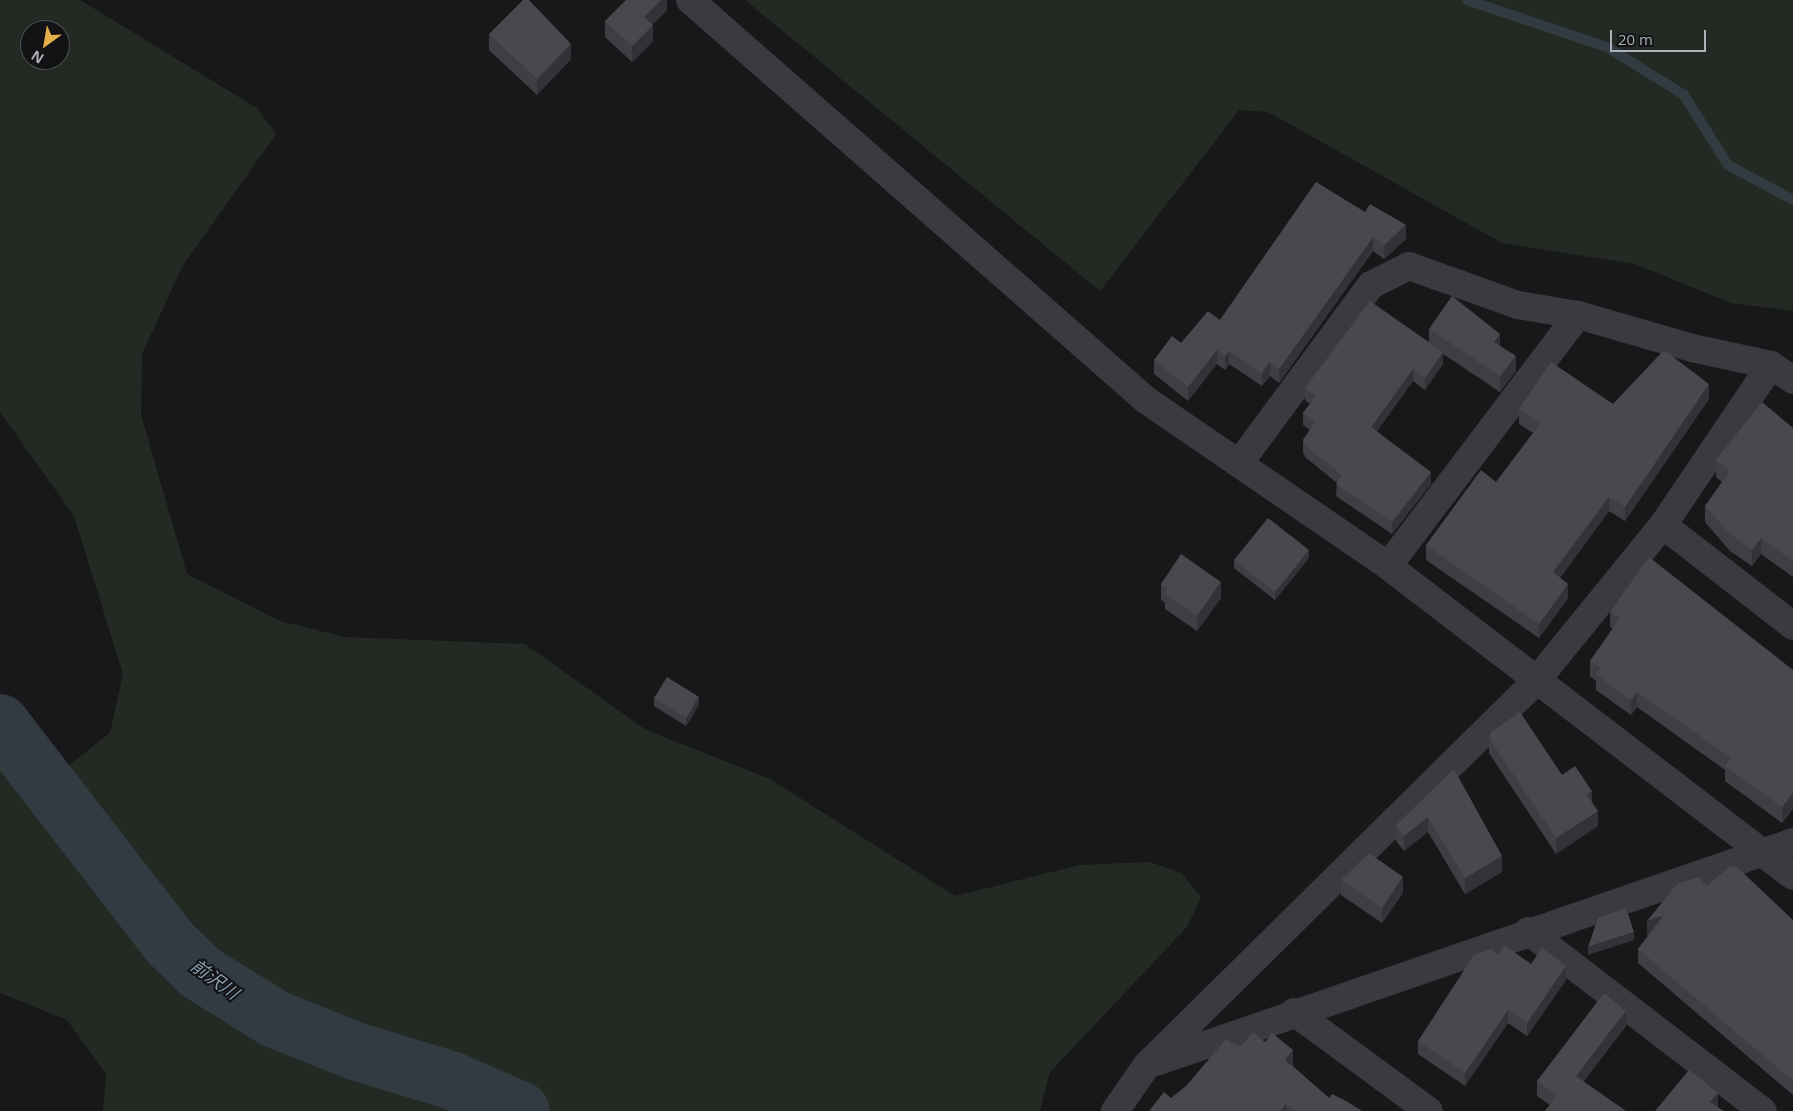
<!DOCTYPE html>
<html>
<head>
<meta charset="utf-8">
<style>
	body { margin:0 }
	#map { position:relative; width:1793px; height:1111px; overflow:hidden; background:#18181a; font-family:"Open Sans","Noto Sans JP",sans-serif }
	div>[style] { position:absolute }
	.green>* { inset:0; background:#232a24 }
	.stream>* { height:10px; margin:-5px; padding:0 5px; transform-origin:5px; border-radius:5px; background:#323b42 }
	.river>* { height:58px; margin:-29px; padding:0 29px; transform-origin:29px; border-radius:29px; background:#323b42 }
	.minor>* { height:28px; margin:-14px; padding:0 14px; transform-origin:14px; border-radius:14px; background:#3a3b3f }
	.wall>* { inset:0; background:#3e3f42 }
	.shaded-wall>* { inset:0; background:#323336 }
	.building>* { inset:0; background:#48494d }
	span { translate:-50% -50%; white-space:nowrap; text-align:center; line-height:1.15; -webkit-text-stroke:4px #131315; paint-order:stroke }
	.water-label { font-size:18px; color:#869db0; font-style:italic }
	.north { position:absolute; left:20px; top:20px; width:50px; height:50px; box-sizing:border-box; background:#131315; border:1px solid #505257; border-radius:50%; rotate:212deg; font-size:14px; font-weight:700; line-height:20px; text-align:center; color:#acb0b9 }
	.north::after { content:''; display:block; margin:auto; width:18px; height:22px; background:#e3af48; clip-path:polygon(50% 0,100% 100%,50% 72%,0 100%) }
	.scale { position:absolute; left:1610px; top:30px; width:96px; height:22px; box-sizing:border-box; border:2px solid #acb0b9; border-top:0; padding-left:6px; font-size:15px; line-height:18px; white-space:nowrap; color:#acb0b9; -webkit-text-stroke:4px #131315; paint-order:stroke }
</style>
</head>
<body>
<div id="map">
	<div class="green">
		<i style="clip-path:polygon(evenodd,0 0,80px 0,257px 108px,276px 134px,182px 267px,142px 354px,141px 415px,187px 574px,280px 621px,345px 637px,525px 644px,646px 730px,770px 779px,955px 896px,1080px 865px,1150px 862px,1181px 873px,1201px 897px,1187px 927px,1050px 1072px,1040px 1111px,103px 1111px,106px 1074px,67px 1020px,0 993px,0 768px,27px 777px,60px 772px,110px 733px,123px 674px,74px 516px,0 412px,0 0,30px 30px,60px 30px,60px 60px,30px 60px,30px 30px)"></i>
		<i style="clip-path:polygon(745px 0,1793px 0,1793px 311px,1731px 303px,1635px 264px,1502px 243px,1268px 112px,1239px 110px,1100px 291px)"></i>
	</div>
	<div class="stream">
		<i style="left:1467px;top:0;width:148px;rotate:18.6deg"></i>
		<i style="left:1607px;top:47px;width:91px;rotate:31.9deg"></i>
		<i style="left:1684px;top:95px;width:83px;rotate:57.8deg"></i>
		<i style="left:1728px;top:165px;width:74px;rotate:28.3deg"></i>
	</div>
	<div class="river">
		<i style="left:0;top:723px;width:278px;rotate:52.3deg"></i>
		<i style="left:170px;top:943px;width:43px;rotate:44.1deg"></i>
		<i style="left:201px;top:973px;width:87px;rotate:31.9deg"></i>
		<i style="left:275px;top:1019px;width:86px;rotate:21.8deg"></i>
		<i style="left:355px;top:1051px;width:102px;rotate:17deg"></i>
		<i style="left:453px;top:1081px;width:74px;rotate:23.8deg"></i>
	</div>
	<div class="minor">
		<i style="left:690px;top:0;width:607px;rotate:41.26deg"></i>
		<i style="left:1146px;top:400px;width:293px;rotate:34.4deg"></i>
		<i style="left:1388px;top:566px;width:510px;rotate:37.43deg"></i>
		<i style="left:1240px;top:462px;width:220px;rotate:-53.5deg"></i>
		<i style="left:1371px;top:285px;width:42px;rotate:-26.6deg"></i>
		<i style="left:1409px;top:266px;width:116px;rotate:19.7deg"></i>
		<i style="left:1518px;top:305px;width:61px;rotate:9.5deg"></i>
		<i style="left:1578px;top:315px;width:119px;rotate:16.1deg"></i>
		<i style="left:1692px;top:348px;width:81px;rotate:12.1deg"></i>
		<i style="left:1771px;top:365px;width:27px;rotate:34deg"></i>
		<i style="left:1663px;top:525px;width:165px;rotate:37.8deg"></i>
		<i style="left:1388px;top:566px;width:315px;rotate:-52.9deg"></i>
		<i style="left:1528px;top:931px;width:296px;rotate:37.5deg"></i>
		<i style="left:1294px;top:1012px;width:167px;rotate:36.3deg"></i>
		<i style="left:1156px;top:1062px;width:674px;rotate:-19.05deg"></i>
		<i style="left:1115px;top:1111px;width:56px;rotate:-55.2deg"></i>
		<i style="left:1147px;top:1065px;width:547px;rotate:-44.63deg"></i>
		<i style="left:1536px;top:681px;width:201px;rotate:-50.9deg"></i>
		<i style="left:1663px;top:525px;width:193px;rotate:-56deg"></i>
	</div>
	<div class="wall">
		<i style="clip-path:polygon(667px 0,667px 10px,652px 25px,653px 41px,632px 62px,605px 37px,605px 21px)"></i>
		<i style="clip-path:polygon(489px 34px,571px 59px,537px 95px,489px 50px)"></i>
		<i style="clip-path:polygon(1316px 182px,1406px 239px,1384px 259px,1373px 251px,1279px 383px,1270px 376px,1262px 386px,1229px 364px,1225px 370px,1217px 364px,1188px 401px,1154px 374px,1154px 360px,1220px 320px)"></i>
		<i style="clip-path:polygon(1429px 329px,1500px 345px,1516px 371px,1500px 392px,1443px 354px,1443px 364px,1425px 390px,1413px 381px,1377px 431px,1431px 484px,1392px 534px,1336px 496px,1337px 483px,1305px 457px,1303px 452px,1303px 440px,1310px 430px,1303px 425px,1303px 413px,1310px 404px,1305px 400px,1305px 388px,1429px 342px)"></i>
		<i style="clip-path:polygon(1709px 399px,1625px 521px,1609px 511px,1560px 578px,1568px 598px,1539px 638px,1426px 560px,1426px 545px,1496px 482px,1533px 433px,1519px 424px,1519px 409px)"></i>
		<i style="clip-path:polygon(1793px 428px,1793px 577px,1761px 554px,1752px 566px,1730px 551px,1705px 522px,1705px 506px,1722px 482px,1716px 477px,1716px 460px)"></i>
		<i style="clip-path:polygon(1309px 558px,1275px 600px,1234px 568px,1234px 560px)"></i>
		<i style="clip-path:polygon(1161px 584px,1221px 598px,1197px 631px,1165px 609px,1165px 603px,1161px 600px)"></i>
		<i style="clip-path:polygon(1610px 612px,1793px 670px,1793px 809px,1782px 823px,1725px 781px,1725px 770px,1637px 707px,1631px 715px,1596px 690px,1596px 681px,1590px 676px,1590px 661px,1613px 629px,1610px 627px)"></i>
		<i style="clip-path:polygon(654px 698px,699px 705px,686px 726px,654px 706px)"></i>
		<i style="clip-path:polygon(1489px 738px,1562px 775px,1592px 802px,1598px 826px,1556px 854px,1489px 753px)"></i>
		<i style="clip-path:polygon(1454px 769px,1502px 872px,1465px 894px,1428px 832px,1404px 851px,1396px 841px,1396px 825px)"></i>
		<i style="clip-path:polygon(1341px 880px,1403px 893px,1382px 923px,1341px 895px)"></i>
		<i style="clip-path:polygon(1707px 886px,1793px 920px,1793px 1095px,1638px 963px,1638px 949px,1649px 935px,1647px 935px)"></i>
		<i style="clip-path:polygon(1498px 955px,1531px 964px,1566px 980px,1527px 1036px,1508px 1023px,1465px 1086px,1418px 1054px,1418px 1041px)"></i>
		<i style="clip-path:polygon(1626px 1026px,1584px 1081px,1550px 1105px,1537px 1096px,1537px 1081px)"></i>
		<i style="clip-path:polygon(1240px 1047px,1293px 1066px,1329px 1098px,1362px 1111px,1149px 1111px,1171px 1098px)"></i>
	</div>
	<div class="shaded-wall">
		<i style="clip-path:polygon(661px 0,667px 0,667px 10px,644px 33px,644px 17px)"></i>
		<i style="clip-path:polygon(653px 25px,653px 41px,632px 62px,632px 46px)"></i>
		<i style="clip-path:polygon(571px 44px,571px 59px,537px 95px,537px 79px)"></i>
		<i style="clip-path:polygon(1406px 225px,1406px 239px,1384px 259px,1384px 245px)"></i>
		<i style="clip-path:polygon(1373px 237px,1373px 251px,1279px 383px,1279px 369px)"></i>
		<i style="clip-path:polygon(1500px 334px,1500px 349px,1494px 342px)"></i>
		<i style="clip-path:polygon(1217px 350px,1217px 364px,1188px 401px,1188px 387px)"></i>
		<i style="clip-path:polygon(1229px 351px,1229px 364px,1225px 370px,1225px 356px)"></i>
		<i style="clip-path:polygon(1443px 352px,1443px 364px,1425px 390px,1425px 378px)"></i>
		<i style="clip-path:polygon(1516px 356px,1516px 371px,1500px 392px,1500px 376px)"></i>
		<i style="clip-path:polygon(1270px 362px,1270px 376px,1262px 386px,1262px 373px)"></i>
		<i style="clip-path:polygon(1413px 369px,1413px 381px,1371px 439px,1371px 427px)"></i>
		<i style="clip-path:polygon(1709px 384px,1709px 399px,1625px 521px,1625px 507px)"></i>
		<i style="clip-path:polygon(1431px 472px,1431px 484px,1392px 534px,1392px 522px)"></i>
		<i style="clip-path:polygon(1609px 497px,1609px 511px,1553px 587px,1553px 572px)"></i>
		<i style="clip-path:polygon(1761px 538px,1761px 554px,1752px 566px,1752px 550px)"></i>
		<i style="clip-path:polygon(1309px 550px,1309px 558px,1275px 600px,1275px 592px)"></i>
		<i style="clip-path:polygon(1221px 582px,1221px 598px,1197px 631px,1197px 616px)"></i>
		<i style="clip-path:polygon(1568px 584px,1568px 598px,1539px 638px,1539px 624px)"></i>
		<i style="clip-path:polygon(1637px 692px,1637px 707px,1631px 715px,1631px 700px)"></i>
		<i style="clip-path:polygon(699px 697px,699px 705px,686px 726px,686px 718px)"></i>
		<i style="clip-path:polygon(1592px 791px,1592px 807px,1587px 795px)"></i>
		<i style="clip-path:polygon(1793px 793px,1793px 809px,1782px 823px,1782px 807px)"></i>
		<i style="clip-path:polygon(1598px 811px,1598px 826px,1556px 854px,1556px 838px)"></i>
		<i style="clip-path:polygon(1428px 817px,1428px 832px,1404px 851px,1404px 836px)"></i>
		<i style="clip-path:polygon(1502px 856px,1502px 872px,1465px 894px,1465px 878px)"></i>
		<i style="clip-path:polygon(1403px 877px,1403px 893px,1382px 923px,1382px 908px)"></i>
		<i style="clip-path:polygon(1663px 916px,1663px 930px,1647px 935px,1647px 921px)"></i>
		<i style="clip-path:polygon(1634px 932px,1634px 940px,1588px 955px,1588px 947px)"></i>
		<i style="clip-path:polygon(1566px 966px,1566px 980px,1527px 1036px,1527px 1023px)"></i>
		<i style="clip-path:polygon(1508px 1010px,1508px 1023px,1465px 1086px,1465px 1073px)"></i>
		<i style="clip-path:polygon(1626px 1011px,1626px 1026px,1576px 1091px,1576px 1076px)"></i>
		<i style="clip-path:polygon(1293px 1050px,1293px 1066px,1285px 1075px,1285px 1060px)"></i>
		<i style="clip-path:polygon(1718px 1093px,1718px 1108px,1710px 1102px)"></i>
		<i style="clip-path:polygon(1286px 1104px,1286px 1111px,1280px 1111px)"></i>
	</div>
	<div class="building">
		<i style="clip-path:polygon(523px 0,529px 0,571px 44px,537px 79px,489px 34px)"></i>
		<i style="clip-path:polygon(626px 0,661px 0,644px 17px,653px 25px,632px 46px,605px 21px)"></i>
		<i style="clip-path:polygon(1316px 182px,1365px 212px,1370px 204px,1406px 225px,1384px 245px,1373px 237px,1279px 369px,1270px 362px,1262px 373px,1229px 351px,1225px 356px,1217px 350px,1188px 387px,1154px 360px,1172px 336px,1181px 343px,1208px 311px,1220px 320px)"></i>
		<i style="clip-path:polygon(1452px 296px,1500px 334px,1494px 342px,1516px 356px,1500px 376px,1429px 329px)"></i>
		<i style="clip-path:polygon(1370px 301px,1443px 352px,1425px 378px,1413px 369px,1371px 427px,1431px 472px,1392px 522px,1336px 484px,1342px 475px,1305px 445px,1303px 440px,1315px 422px,1303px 413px,1316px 396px,1305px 388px)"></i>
		<i style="clip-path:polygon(1664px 350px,1709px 384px,1625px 507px,1609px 497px,1553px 572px,1568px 584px,1539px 624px,1426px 545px,1481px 470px,1496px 482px,1540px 424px,1519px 409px,1551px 362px,1613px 404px)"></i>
		<i style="clip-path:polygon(1762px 402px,1793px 428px,1793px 561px,1761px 538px,1752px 550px,1730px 534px,1705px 506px,1730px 471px,1716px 460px)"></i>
		<i style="clip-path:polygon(1268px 518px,1309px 550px,1275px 592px,1234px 560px)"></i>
		<i style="clip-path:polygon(1181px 554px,1221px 582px,1197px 616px,1165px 593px,1168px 589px,1161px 584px)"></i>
		<i style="clip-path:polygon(1649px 557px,1793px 670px,1793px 793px,1782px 807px,1725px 766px,1731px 758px,1637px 692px,1631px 700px,1596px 674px,1601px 668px,1590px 661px,1620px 618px,1610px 612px)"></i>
		<i style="clip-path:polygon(667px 677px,699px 697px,686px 718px,654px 698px)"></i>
		<i style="clip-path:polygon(1520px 712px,1562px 775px,1575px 766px,1592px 791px,1587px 795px,1598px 811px,1556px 838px,1489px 738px,1491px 732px)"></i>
		<i style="clip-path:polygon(1454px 769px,1502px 856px,1465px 878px,1428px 817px,1404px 836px,1396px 825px)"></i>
		<i style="clip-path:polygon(1369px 853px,1403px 877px,1382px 908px,1341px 880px)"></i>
		<i style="clip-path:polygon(1730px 866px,1738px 868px,1793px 920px,1793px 1081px,1638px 949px,1663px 916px,1647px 921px,1677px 884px,1699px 877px,1707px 886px)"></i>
		<i style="clip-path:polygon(1626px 908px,1634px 932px,1588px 947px,1598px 918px)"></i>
		<i style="clip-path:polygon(1504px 945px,1531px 964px,1542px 948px,1566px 966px,1527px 1023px,1508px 1010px,1465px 1073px,1418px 1041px,1474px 955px,1491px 949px,1498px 955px)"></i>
		<i style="clip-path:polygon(1604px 993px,1626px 1011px,1576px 1076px,1626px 1111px,1545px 1111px,1557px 1095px,1537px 1081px)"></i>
		<i style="clip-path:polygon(1253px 1032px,1265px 1042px,1272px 1033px,1293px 1050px,1285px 1060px,1329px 1098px,1332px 1094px,1346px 1101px,1362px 1111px,1295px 1111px,1286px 1104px,1280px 1111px,1149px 1111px,1164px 1092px,1171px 1098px,1186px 1086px,1226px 1039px,1240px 1047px)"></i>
		<i style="clip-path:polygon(1689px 1070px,1718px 1093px,1710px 1102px,1724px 1111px,1655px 1111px)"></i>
	</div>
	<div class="water-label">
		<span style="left:215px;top:979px;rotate:36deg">前沢川</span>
	</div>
	<div class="north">N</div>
	<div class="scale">20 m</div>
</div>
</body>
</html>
